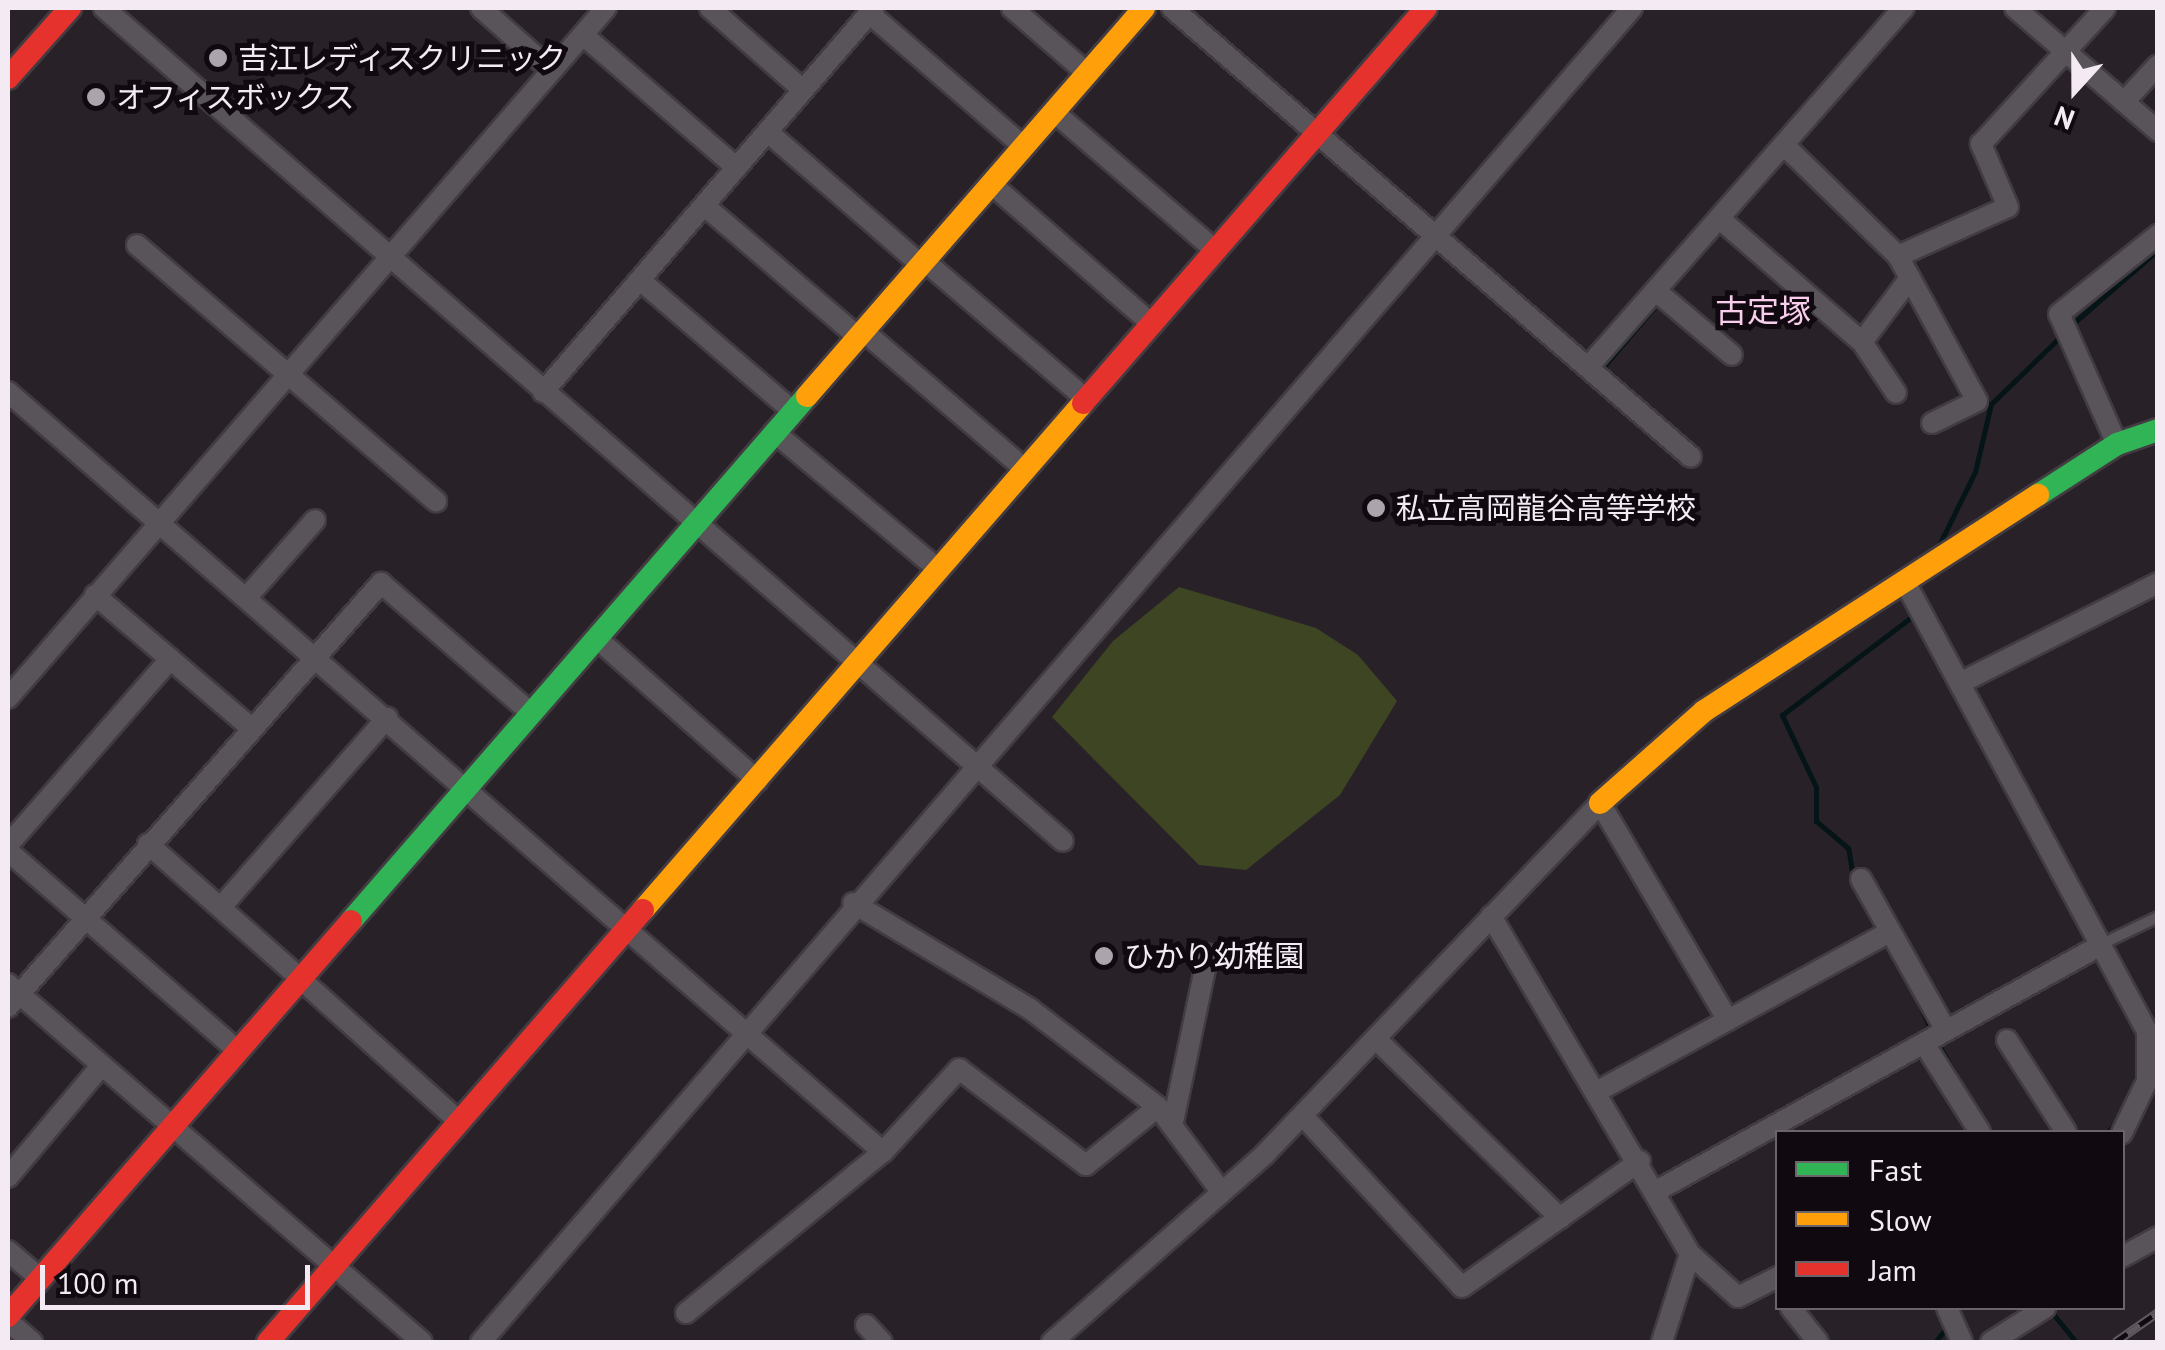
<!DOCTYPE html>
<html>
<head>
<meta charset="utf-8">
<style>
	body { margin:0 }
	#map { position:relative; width:2165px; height:1350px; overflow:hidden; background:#282228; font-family:"PT Sans","Noto Sans JP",sans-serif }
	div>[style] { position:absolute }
	.green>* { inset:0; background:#3e4523 }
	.stream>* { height:5px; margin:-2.5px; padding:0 2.5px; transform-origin:2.5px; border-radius:2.5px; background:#051417 }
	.roads { filter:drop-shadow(2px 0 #423c42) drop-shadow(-2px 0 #423c42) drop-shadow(0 2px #423c42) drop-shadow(0 -2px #423c42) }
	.lane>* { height:10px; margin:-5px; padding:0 5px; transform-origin:5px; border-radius:5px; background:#59545a }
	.street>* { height:20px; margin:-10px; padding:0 10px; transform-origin:10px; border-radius:10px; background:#59545a }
	.fast>* { height:22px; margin:-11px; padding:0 11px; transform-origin:11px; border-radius:11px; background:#30b455 }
	.slow>* { height:22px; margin:-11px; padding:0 11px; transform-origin:11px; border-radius:11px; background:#ff9f0a }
	.jam>* { height:22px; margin:-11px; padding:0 11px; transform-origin:11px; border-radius:11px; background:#e5322d }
	.rail>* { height:9px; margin-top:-4.5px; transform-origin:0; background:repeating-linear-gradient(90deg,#100a10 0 15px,#5f595f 0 30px); box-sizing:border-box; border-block:2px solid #5f595f }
	.dots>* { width:28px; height:28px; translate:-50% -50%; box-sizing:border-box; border:5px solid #100a10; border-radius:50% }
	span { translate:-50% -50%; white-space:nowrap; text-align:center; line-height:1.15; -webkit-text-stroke:10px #100a10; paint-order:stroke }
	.poi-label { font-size:30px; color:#f3eaf4 }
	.left { translate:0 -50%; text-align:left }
	.neighbourhood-label { font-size:32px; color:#f8ceec }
	.frame { position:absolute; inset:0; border:10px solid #f3eaf4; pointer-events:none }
	.legend { position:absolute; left:1775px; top:1130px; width:350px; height:180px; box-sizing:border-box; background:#100a10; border:2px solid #6b646b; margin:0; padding:12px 18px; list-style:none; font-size:30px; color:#f3eaf4 }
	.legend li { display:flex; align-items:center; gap:20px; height:50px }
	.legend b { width:50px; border:2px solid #6b646b }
	.north { position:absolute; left:2025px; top:40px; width:100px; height:100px; -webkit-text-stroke:8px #100a10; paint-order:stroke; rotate:201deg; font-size:28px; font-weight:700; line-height:40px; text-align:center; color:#f3eaf4 }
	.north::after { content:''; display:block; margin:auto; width:35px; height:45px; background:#f3eaf4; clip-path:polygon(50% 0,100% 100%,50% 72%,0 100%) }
	.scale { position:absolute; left:40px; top:1265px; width:270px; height:45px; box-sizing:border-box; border:5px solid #f3eaf4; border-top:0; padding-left:12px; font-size:30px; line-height:35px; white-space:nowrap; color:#f3eaf4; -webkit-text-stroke:8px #100a10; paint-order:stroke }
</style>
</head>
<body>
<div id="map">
	<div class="green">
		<i style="clip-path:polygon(1179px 587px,1316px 628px,1358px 655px,1397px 701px,1340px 795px,1246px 870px,1199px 865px,1052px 717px,1113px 641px)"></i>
	</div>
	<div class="stream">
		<i style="left:2069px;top:327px;width:118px;rotate:-40.9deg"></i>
		<i style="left:1604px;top:366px;width:83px;rotate:-49.4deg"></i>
		<i style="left:1940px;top:543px;width:79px;rotate:-63.8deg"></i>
		<i style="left:1975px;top:472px;width:70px;rotate:-76.8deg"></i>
		<i style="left:1991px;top:404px;width:99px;rotate:-44.2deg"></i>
		<i style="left:1854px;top:884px;width:36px;rotate:-99deg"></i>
		<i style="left:1848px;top:848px;width:42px;rotate:-139.8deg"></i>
		<i style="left:1816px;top:821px;width:34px;rotate:-90deg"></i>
		<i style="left:1816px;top:787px;width:80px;rotate:-115.3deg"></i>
		<i style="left:1782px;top:715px;width:166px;rotate:-37.1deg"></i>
		<i style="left:1861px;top:898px;width:39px;rotate:63deg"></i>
		<i style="left:1917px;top:998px;width:39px;rotate:67deg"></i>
		<i style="left:1938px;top:1044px;width:44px;rotate:59.9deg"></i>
		<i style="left:2130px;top:1095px;width:23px;rotate:-70deg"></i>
		<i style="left:2108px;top:1132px;width:17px;rotate:-50deg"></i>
		<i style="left:2050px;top:1310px;width:41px;rotate:50.9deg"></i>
		<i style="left:1935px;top:1342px;width:22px;rotate:-51deg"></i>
	</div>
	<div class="roads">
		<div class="lane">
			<i style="left:2102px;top:944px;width:62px;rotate:-25.7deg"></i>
		</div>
		<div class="street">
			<i style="left:104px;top:8px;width:1270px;rotate:40.98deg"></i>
			<i style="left:481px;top:8px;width:92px;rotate:41.5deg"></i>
			<i style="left:710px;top:8px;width:124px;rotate:41.4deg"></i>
			<i style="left:1012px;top:8px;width:99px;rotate:40.9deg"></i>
			<i style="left:1172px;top:8px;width:686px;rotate:40.86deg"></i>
			<i style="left:2015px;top:8px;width:189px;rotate:40.7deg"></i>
			<i style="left:869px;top:13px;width:205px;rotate:40.8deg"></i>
			<i style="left:583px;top:35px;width:202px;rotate:40.8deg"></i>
			<i style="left:2124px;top:102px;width:50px;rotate:-47.4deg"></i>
			<i style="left:1054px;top:112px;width:213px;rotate:40.6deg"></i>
			<i style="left:769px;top:133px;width:200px;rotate:40.9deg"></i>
			<i style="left:1785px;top:146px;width:158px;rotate:44.2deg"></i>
			<i style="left:1898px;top:256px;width:165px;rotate:61.4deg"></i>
			<i style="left:1977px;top:401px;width:50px;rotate:153.9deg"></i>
			<i style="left:996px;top:188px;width:208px;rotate:41.1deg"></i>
			<i style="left:706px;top:207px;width:200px;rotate:40.5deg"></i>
			<i style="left:1720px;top:219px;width:188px;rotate:40.9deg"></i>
			<i style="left:1862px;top:342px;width:61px;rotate:56.3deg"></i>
			<i style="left:137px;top:245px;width:394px;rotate:40.6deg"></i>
			<i style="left:1898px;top:256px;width:120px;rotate:-24deg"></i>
			<i style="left:2008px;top:207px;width:69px;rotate:-113.2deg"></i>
			<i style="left:1981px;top:144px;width:184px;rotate:-47.6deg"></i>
			<i style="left:928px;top:264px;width:209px;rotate:40.5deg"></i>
			<i style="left:640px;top:280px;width:201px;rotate:40.6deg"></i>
			<i style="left:1656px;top:291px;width:99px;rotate:40.1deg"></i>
			<i style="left:868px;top:335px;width:208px;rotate:40.5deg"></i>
			<i style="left:1862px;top:342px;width:80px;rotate:-53.1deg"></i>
			<i style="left:1589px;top:366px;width:477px;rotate:-48.7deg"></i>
			<i style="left:8px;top:392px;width:1159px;rotate:40.98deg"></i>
			<i style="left:543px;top:392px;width:507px;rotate:-49.24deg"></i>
			<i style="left:774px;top:432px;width:215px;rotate:39.9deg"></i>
			<i style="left:2117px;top:444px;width:142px;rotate:-114deg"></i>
			<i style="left:2059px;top:314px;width:127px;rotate:-38.6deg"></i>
			<i style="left:1906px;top:584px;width:508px;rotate:61.67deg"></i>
			<i style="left:2147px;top:1031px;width:50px;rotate:90deg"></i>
			<i style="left:2147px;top:1081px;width:58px;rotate:115.7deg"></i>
			<i style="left:95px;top:595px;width:202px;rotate:40.4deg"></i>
			<i style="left:246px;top:598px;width:104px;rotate:-48.5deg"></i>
			<i style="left:602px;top:643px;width:208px;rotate:41.5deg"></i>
			<i style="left:1960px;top:683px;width:222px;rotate:-26.8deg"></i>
			<i style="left:8px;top:698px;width:913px;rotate:-49.09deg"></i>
			<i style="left:148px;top:844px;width:204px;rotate:41.4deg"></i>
			<i style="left:8px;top:845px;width:247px;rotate:-48.9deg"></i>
			<i style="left:8px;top:851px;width:303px;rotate:41deg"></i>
			<i style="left:1861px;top:879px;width:170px;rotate:60.7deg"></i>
			<i style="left:853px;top:903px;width:206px;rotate:30.9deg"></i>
			<i style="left:1030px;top:1009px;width:161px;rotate:37.4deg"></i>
			<i style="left:1158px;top:1107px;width:104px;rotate:53.2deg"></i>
			<i style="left:221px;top:907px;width:252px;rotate:-48.7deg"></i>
			<i style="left:1491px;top:916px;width:392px;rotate:59.5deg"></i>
			<i style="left:1690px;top:1254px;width:92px;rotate:107.7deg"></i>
			<i style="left:8px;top:984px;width:547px;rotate:40.85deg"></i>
			<i style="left:306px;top:984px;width:207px;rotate:41.9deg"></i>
			<i style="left:8px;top:1007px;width:565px;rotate:-48.66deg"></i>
			<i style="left:381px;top:583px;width:198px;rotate:40.9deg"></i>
			<i style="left:1376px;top:1039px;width:257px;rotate:44.2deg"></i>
			<i style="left:2007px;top:1040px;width:109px;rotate:57.3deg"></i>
			<i style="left:1925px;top:1045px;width:103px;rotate:57.7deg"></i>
			<i style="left:1598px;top:1091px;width:332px;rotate:-28.6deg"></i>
			<i style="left:1303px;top:1116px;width:233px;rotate:47.1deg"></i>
			<i style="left:1462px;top:1287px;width:218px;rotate:-35.3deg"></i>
			<i style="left:1173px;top:1122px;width:171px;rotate:-78.2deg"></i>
			<i style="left:8px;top:1177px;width:145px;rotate:-50deg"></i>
			<i style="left:1658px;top:1190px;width:506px;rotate:-28.94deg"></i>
			<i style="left:8px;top:1251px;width:43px;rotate:40.3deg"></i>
			<i style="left:1690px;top:1254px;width:64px;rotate:41.9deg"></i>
			<i style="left:1738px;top:1297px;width:45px;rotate:-26.6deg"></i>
			<i style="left:2122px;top:1257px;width:41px;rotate:-29.1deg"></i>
			<i style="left:1791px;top:1308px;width:43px;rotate:51.5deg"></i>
			<i style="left:1947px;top:1308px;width:37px;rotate:66deg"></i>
			<i style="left:686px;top:1313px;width:254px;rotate:-39.3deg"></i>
			<i style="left:883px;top:1152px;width:113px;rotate:-47.5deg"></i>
			<i style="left:959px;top:1069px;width:159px;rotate:37.1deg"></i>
			<i style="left:1086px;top:1165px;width:92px;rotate:-38.9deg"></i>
			<i style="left:8px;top:1321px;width:32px;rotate:41deg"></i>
			<i style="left:866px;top:1325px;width:23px;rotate:47deg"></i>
			<i style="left:481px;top:1342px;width:1762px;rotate:-49.21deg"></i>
			<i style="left:1052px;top:1342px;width:284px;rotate:-41.4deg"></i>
			<i style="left:1265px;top:1154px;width:485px;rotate:-46.3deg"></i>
			<i style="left:1600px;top:803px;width:252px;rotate:59.5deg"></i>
			<i style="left:1991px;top:1342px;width:64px;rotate:-32.2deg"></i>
		</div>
		<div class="fast">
			<i style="left:2038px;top:495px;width:94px;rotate:-32.8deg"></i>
			<i style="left:2117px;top:444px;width:43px;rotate:-18.9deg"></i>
			<i style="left:351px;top:921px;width:695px;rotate:-49.02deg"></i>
		</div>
		<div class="slow">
			<i style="left:807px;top:396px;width:514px;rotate:-49.02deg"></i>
			<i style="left:1600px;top:803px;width:139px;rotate:-41.5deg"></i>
			<i style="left:1704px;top:711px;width:398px;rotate:-32.9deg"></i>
			<i style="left:643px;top:910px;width:671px;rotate:-49.05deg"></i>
		</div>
		<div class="jam">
			<i style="left:8px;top:78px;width:94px;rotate:-48.5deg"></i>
			<i style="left:1083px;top:403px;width:523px;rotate:-49.03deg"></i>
			<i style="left:8px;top:1316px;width:523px;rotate:-49.03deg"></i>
			<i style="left:268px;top:1342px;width:572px;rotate:-49.04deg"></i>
		</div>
	</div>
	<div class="rail">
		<i style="left:2115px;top:1342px;width:52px;rotate:-34.9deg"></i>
	</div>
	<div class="dots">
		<i style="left:218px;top:58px;background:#aca4ad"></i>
		<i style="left:96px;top:97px;background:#aca4ad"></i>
		<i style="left:1376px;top:508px;background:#aca4ad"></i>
		<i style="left:1104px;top:956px;background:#aca4ad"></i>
	</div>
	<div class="poi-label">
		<span class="left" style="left:238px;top:58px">吉江レディスクリニック</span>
		<span class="left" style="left:116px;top:97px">オフィスボックス</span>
		<span class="left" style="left:1396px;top:508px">私立高岡龍谷高等学校</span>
		<span class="left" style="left:1124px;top:956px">ひかり幼稚園</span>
	</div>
	<div class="neighbourhood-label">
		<span style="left:1763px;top:310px">古定塚</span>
	</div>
	<div class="frame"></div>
	<ul class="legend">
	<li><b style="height:12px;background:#30b455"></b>Fast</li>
	<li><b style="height:12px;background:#ff9f0a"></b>Slow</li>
	<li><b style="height:12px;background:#e5322d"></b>Jam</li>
	</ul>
	<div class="north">N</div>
	<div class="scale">100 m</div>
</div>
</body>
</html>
